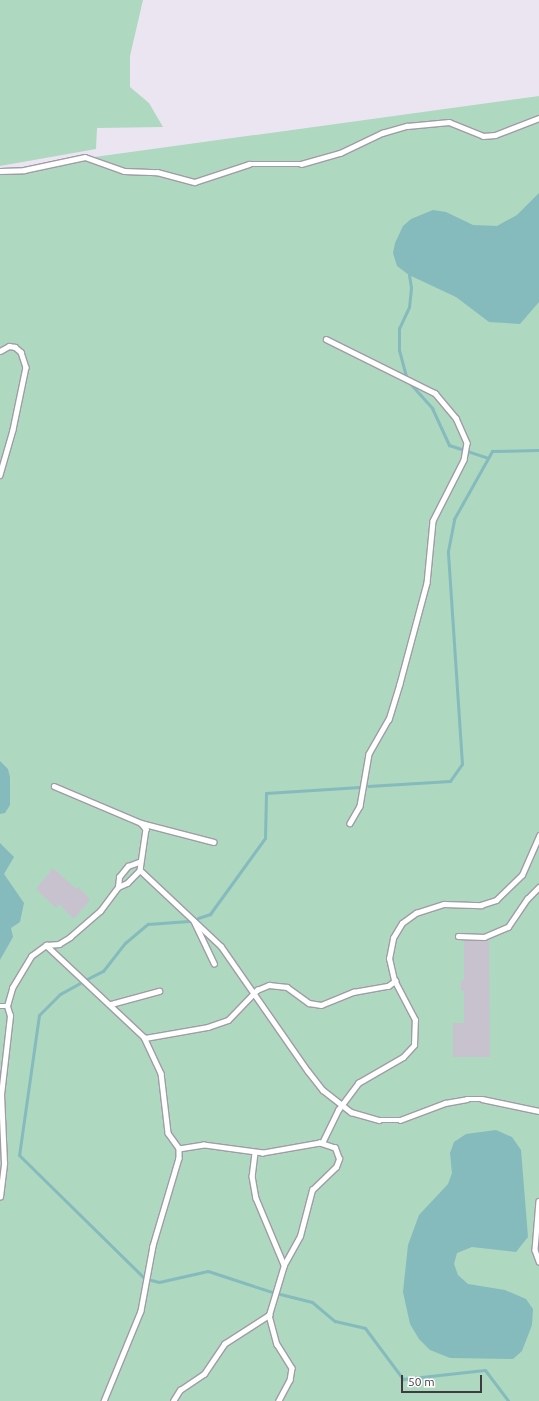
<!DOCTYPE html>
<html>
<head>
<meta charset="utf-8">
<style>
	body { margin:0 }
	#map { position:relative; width:539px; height:1401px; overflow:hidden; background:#ebe5f2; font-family:Ubuntu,sans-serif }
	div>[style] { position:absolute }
	.green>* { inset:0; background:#aed8c0 }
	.water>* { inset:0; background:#85bbbd }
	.stream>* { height:3px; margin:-1.5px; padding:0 1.5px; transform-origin:1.5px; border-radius:1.5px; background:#85bbbd }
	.building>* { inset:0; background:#c8c2cf }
	.roads { filter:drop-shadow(1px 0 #a19ba7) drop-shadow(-1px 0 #a19ba7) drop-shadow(0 1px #a19ba7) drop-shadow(0 -1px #a19ba7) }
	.lane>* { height:4.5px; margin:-2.25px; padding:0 2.25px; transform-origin:2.25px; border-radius:2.25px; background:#fff }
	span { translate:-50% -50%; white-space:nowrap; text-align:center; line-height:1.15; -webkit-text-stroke:4px #fff; paint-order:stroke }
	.scale { position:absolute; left:401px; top:1375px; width:81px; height:18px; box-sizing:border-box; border:2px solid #3d3a40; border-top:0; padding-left:5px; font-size:12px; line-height:14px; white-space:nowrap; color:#3d3a40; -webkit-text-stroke:3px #fff; paint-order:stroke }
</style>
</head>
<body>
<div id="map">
	<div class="green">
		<i style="clip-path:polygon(0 0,143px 0,130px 56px,130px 87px,149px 103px,163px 127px,97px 128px,96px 149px,0 166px)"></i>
		<i style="clip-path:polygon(539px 96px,539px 1401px,0 1401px,0 170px)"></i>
	</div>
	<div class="water">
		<i style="clip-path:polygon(539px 193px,539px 302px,520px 324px,489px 322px,456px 297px,409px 275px,397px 266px,393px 253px,395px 243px,403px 226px,411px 219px,433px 210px,446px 212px,473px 225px,497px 226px,517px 215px)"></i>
		<i style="clip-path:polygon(0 761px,8px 769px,10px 777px,10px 805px,5px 813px,0 814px)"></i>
		<i style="clip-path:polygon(0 843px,14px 857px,4px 874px,24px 903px,20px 922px,11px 928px,13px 937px,0 960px)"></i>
		<i style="clip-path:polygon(496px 1130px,512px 1137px,521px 1150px,528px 1237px,516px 1252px,472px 1247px,457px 1253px,454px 1264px,458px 1275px,468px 1284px,505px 1290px,526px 1299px,533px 1309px,532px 1325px,522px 1351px,513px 1359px,450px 1358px,430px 1350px,419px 1339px,410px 1324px,403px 1292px,408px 1245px,419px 1215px,448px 1184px,452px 1173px,450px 1153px,454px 1142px,466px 1134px)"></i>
	</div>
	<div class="stream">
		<i style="left:409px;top:275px;width:13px;rotate:81deg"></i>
		<i style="left:411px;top:288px;width:19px;rotate:96deg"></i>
		<i style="left:409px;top:307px;width:23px;rotate:115deg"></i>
		<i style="left:399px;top:328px;width:22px;rotate:90deg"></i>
		<i style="left:399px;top:350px;width:31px;rotate:75deg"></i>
		<i style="left:407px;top:380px;width:38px;rotate:48deg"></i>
		<i style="left:432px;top:408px;width:41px;rotate:65.3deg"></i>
		<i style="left:449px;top:445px;width:41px;rotate:18.4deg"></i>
		<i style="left:368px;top:786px;width:82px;rotate:-3.5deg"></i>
		<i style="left:450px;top:781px;width:21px;rotate:-55deg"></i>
		<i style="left:462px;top:764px;width:213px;rotate:-93.8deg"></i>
		<i style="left:448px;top:551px;width:33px;rotate:-79deg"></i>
		<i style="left:454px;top:519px;width:78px;rotate:-60.8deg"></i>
		<i style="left:492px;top:451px;width:47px;rotate:-1.2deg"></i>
		<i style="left:198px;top:918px;width:13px;rotate:-18deg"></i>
		<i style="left:210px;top:914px;width:94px;rotate:-54.1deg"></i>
		<i style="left:265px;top:838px;width:45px;rotate:-88.7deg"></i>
		<i style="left:266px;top:793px;width:94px;rotate:-3.7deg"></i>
		<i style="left:87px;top:979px;width:18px;rotate:-27deg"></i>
		<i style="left:103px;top:971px;width:36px;rotate:-52deg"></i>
		<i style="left:125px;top:943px;width:30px;rotate:-40deg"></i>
		<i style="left:148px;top:924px;width:41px;rotate:-4.2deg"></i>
		<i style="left:80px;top:983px;width:23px;rotate:151deg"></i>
		<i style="left:60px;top:994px;width:30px;rotate:135deg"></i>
		<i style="left:39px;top:1015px;width:141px;rotate:98.1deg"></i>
		<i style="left:19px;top:1155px;width:175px;rotate:44.5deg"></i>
		<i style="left:151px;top:1280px;width:8px;rotate:14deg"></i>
		<i style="left:159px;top:1282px;width:50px;rotate:-12.7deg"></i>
		<i style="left:208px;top:1271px;width:67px;rotate:18.2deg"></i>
		<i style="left:280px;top:1294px;width:33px;rotate:14deg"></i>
		<i style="left:312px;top:1302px;width:30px;rotate:40deg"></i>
		<i style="left:335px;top:1321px;width:31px;rotate:13deg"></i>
		<i style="left:365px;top:1328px;width:64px;rotate:53.3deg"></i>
		<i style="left:403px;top:1379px;width:82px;rotate:-6.3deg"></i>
		<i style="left:485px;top:1370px;width:39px;rotate:53deg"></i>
	</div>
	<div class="building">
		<i style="clip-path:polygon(53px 868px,76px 889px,79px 887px,90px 900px,74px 919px,59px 904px,56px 908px,36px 889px)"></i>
		<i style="clip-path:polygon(464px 941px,489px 941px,490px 1057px,453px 1057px,453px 1023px,464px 1023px,464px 991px,461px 991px,461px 980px,464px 980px)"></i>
	</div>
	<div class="roads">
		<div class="lane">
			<i style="left:0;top:171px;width:24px;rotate:-2deg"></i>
			<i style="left:24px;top:170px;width:62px;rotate:-12deg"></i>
			<i style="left:85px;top:157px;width:41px;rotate:19.7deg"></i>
			<i style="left:124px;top:171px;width:33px;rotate:2deg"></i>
			<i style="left:157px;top:172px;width:39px;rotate:15deg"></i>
			<i style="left:195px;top:182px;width:57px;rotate:-18.4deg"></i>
			<i style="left:249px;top:164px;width:52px"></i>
			<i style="left:301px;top:164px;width:41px;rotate:-15.8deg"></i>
			<i style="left:340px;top:153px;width:47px;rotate:-25.5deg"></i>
			<i style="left:382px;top:133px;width:26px;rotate:-16deg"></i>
			<i style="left:407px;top:126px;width:42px;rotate:-5.4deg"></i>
			<i style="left:449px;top:122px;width:37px;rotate:22deg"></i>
			<i style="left:483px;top:136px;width:12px;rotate:-5deg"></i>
			<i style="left:495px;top:135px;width:47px;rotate:-21.1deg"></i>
			<i style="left:326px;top:339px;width:122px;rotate:26.4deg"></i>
			<i style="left:435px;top:393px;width:33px;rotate:50deg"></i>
			<i style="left:456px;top:418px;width:27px;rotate:66deg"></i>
			<i style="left:467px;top:443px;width:17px;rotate:100deg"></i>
			<i style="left:464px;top:460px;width:68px;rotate:116.9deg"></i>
			<i style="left:433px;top:521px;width:62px;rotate:95.5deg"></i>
			<i style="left:427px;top:583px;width:105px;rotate:105deg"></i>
			<i style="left:400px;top:684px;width:37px;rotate:107deg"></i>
			<i style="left:389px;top:719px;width:40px;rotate:119.7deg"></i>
			<i style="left:369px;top:754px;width:53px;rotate:99.8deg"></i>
			<i style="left:360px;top:806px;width:20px;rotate:120deg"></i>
			<i style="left:0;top:351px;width:10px;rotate:-29deg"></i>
			<i style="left:9px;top:346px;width:6px;rotate:9deg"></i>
			<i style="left:15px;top:347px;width:8px;rotate:40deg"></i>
			<i style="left:21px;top:352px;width:16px;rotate:72deg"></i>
			<i style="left:26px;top:367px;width:64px;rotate:101.7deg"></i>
			<i style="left:13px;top:430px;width:47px;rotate:106.1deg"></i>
			<i style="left:54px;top:786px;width:95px;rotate:23deg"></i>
			<i style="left:141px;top:823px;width:8px;rotate:50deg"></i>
			<i style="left:146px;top:829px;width:41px;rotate:98.3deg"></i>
			<i style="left:140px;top:870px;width:111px;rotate:43.2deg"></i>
			<i style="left:221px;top:946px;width:152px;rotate:55.2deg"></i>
			<i style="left:308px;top:1071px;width:24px;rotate:52deg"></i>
			<i style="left:323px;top:1090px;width:36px;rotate:38deg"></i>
			<i style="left:351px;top:1112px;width:29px;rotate:16deg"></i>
			<i style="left:379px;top:1120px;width:21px"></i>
			<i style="left:400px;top:1120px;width:48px;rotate:-20.7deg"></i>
			<i style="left:445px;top:1103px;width:22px;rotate:-10deg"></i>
			<i style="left:467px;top:1099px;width:15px"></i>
			<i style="left:482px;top:1099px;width:58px;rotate:11.9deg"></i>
			<i style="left:141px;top:823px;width:75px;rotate:14.6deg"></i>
			<i style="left:118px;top:887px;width:10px;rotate:-84deg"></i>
			<i style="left:119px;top:877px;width:14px;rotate:-51deg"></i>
			<i style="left:128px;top:866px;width:12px;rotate:-20deg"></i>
			<i style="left:194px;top:921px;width:47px;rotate:64.5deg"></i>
			<i style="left:458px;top:936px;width:26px;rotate:2deg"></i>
			<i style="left:484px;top:937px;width:26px;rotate:-23deg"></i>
			<i style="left:508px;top:927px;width:34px;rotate:-56deg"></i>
			<i style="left:527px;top:899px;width:17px;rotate:-45deg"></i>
			<i style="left:46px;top:945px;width:134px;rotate:43.2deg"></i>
			<i style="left:144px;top:1037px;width:40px;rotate:65deg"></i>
			<i style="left:161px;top:1073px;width:60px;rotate:83.3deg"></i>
			<i style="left:168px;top:1133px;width:19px;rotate:54deg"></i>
			<i style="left:179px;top:1148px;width:10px;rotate:90deg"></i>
			<i style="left:179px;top:1158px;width:92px;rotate:106.5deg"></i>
			<i style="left:153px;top:1246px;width:66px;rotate:100.5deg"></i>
			<i style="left:141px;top:1311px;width:97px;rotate:112.3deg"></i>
			<i style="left:111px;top:1004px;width:50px;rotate:-15.2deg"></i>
			<i style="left:0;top:1006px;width:7px"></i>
			<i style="left:145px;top:1038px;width:64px;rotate:-9.9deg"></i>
			<i style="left:208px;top:1027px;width:21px;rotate:-19deg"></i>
			<i style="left:228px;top:1020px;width:42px;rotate:-46deg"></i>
			<i style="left:257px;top:990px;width:13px;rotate:-23deg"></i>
			<i style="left:269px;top:985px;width:18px;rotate:6deg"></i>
			<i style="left:287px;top:987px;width:27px;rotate:36deg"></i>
			<i style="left:309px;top:1003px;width:12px;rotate:9deg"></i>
			<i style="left:321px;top:1005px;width:35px;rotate:-22deg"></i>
			<i style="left:353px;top:992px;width:36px;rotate:-10deg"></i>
			<i style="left:388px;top:986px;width:9px;rotate:-36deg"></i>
			<i style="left:322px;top:1143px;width:37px;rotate:-64deg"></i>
			<i style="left:338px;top:1110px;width:34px;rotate:-53deg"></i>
			<i style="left:358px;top:1083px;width:52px;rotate:-30deg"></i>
			<i style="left:403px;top:1057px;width:16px;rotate:-47deg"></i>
			<i style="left:414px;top:1045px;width:25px;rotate:-88deg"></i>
			<i style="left:415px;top:1020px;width:45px;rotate:-117.7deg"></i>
			<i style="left:394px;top:980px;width:22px;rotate:-103deg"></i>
			<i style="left:389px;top:959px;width:21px;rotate:-79deg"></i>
			<i style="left:393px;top:938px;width:17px;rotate:-59deg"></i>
			<i style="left:402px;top:923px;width:17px;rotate:-36deg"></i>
			<i style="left:416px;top:913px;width:29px;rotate:-18deg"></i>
			<i style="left:444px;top:904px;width:37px;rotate:2deg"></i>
			<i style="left:481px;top:905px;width:16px;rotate:-18deg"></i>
			<i style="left:496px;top:900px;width:36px;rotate:-44deg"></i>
			<i style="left:522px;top:875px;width:43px;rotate:-66.4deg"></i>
			<i style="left:255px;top:1153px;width:23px;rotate:97deg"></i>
			<i style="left:252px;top:1176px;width:22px;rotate:80deg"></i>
			<i style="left:256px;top:1198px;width:73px;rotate:67.3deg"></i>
			<i style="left:0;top:1197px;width:34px;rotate:-83deg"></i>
			<i style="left:4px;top:1163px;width:68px;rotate:-92.5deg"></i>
			<i style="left:1px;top:1095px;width:80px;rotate:-83.5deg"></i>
			<i style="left:10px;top:1016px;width:10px;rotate:-107deg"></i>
			<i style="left:7px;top:1006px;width:19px;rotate:-74deg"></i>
			<i style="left:12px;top:988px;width:37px;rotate:-59deg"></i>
			<i style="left:31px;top:956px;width:19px;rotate:-36deg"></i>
			<i style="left:46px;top:945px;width:13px;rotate:-4deg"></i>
			<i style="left:59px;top:944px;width:13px;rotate:-32deg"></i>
			<i style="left:70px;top:937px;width:40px;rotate:-41deg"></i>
			<i style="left:100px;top:911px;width:30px;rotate:-53deg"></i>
			<i style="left:118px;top:887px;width:10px;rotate:-24deg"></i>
			<i style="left:127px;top:883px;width:18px;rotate:-45deg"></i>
			<i style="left:539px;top:1201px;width:49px;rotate:94.7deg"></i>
			<i style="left:535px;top:1250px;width:12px;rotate:70deg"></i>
			<i style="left:269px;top:1315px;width:30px;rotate:75deg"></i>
			<i style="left:277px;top:1344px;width:28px;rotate:58deg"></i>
			<i style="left:292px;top:1368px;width:12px;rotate:99deg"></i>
			<i style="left:290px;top:1380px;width:24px;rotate:118deg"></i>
			<i style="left:173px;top:1401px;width:13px;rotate:-58deg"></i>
			<i style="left:180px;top:1390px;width:29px;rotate:-34deg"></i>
			<i style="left:204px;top:1374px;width:36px;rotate:-56deg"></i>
			<i style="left:224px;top:1344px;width:54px;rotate:-32.8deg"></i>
			<i style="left:269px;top:1315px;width:52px;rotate:-73.3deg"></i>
			<i style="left:284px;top:1265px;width:33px;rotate:-61deg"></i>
			<i style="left:300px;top:1236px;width:48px;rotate:-75.4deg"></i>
			<i style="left:312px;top:1190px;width:33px;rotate:-44deg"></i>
			<i style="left:336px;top:1167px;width:9px;rotate:-69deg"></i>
			<i style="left:339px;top:1159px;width:12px;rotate:-110deg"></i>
			<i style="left:335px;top:1148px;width:16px;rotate:-162deg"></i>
			<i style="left:320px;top:1143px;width:58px;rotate:170deg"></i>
			<i style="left:263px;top:1153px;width:60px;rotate:-172.3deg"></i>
			<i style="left:204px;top:1145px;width:25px;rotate:171deg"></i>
		</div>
	</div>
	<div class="scale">50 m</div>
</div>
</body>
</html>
